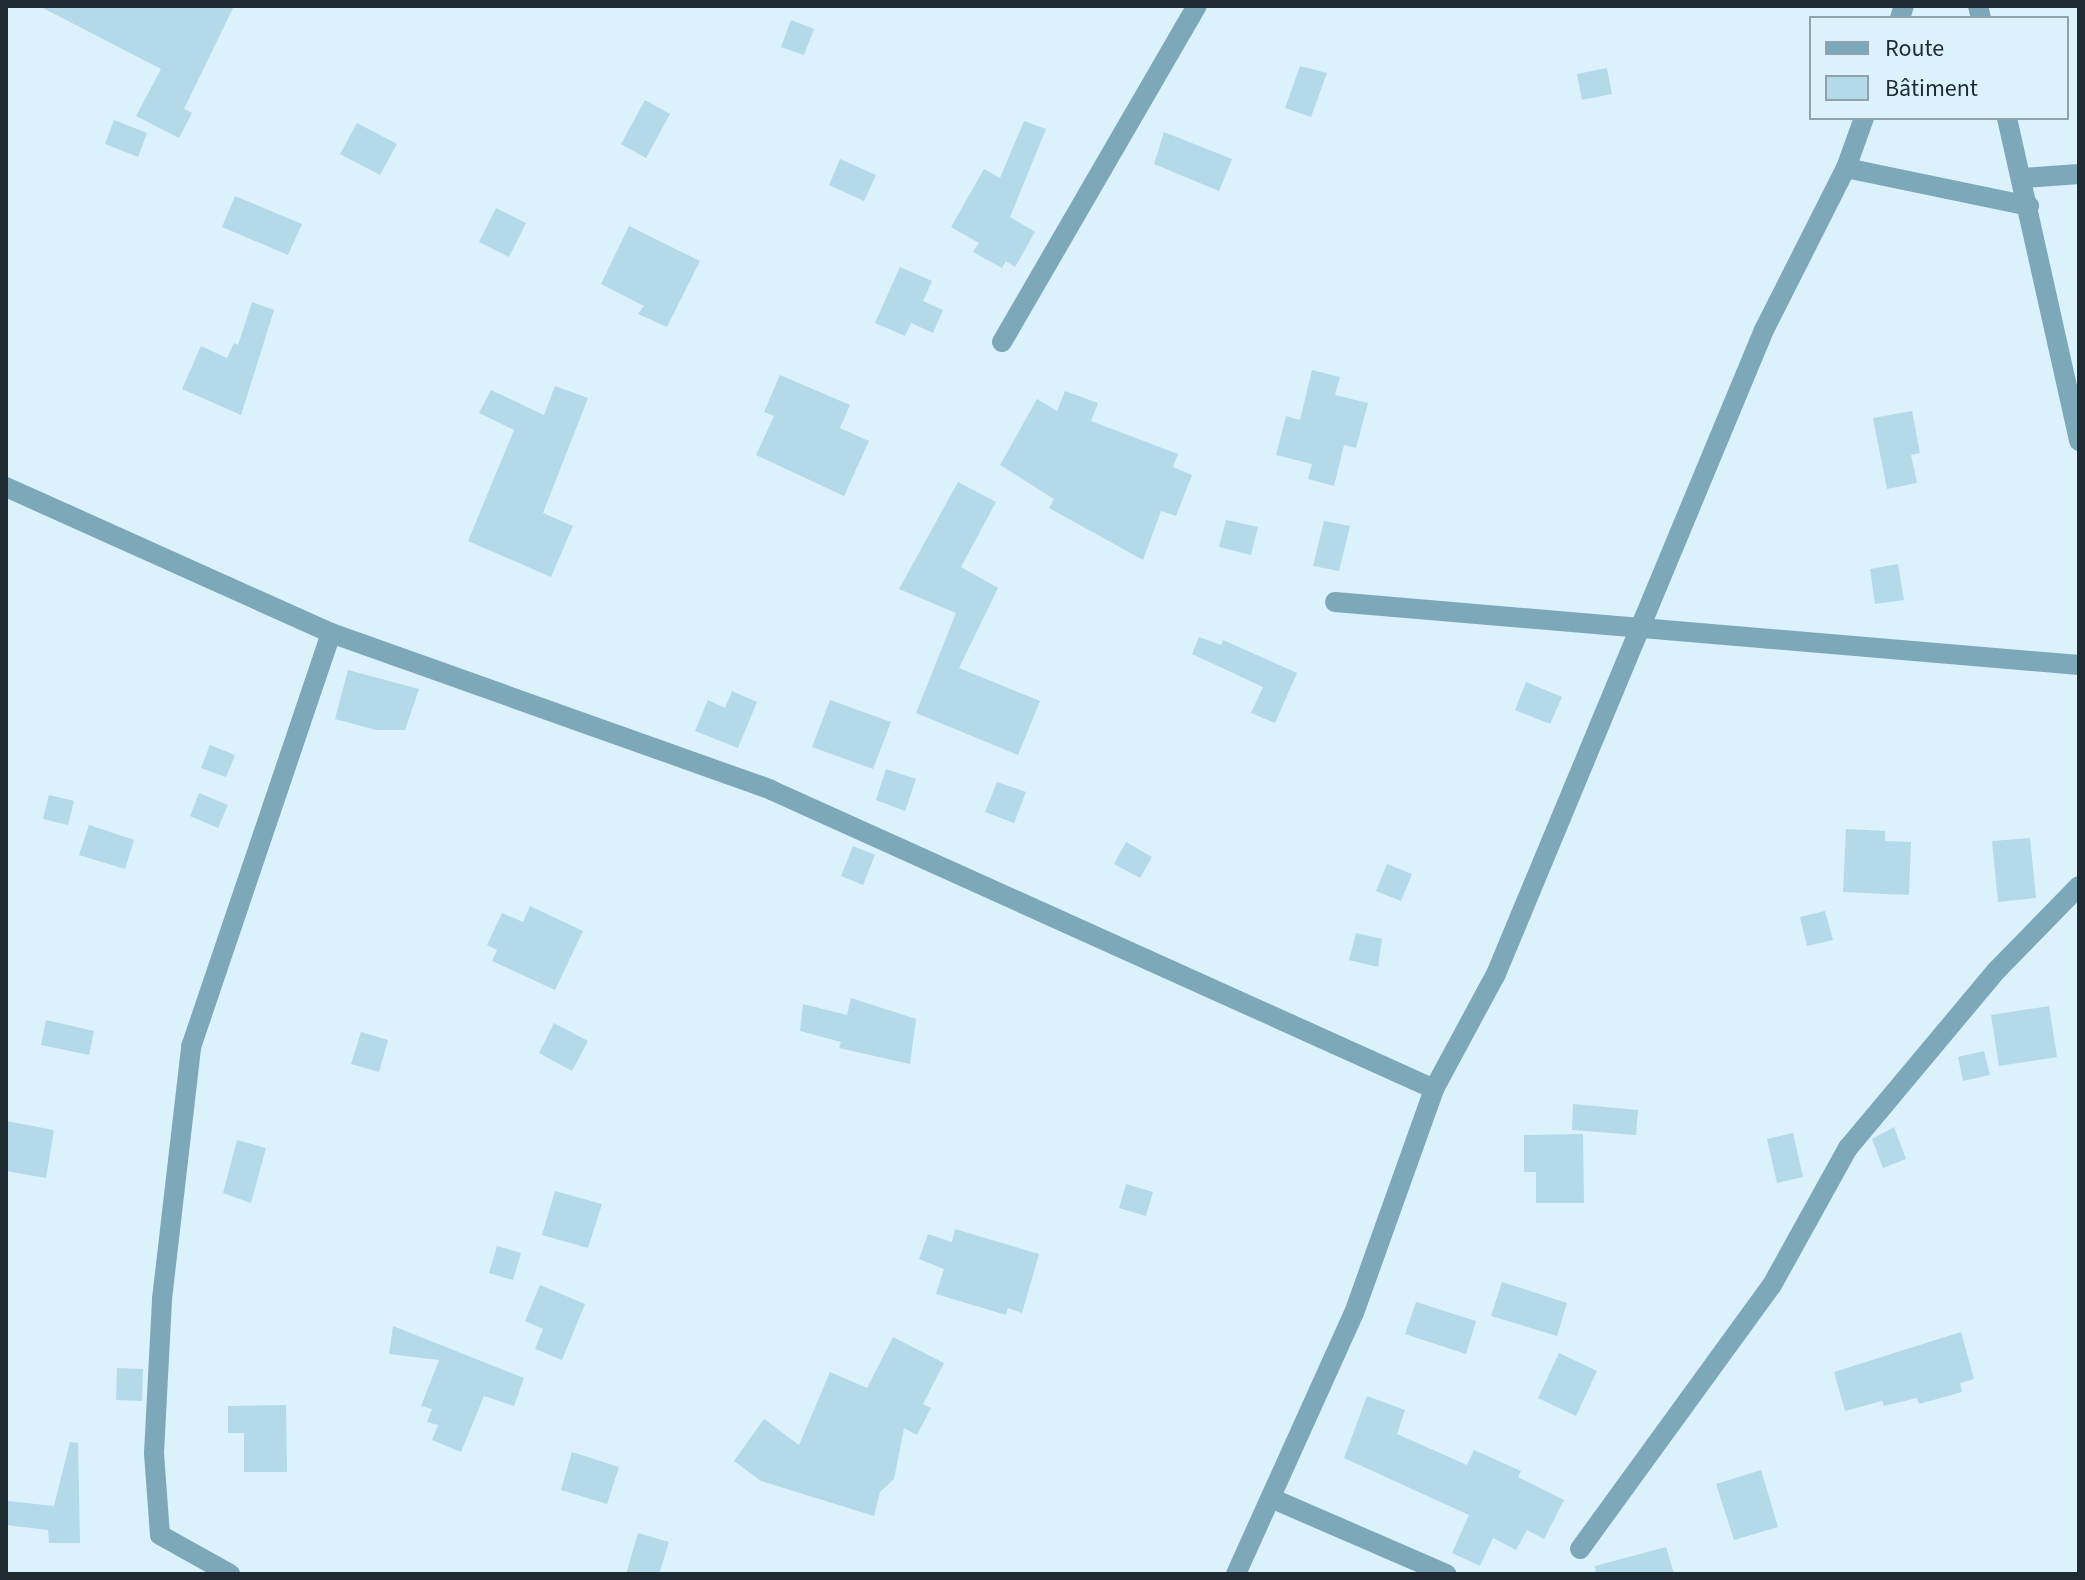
<!DOCTYPE html>
<html>
<head>
<meta charset="utf-8">
<style>
	body { margin:0 }
	#map { position:relative; width:2085px; height:1580px; overflow:hidden; background:#dbf1fb; font-family:"Source Sans 3",sans-serif }
	div>[style] { position:absolute }
	.building>* { inset:0; background:#b4dae9 }
	.street>* { height:20px; margin:-10px; padding:0 10px; transform-origin:10px; border-radius:10px; background:#7da8b9 }
	span { translate:-50% -50%; white-space:nowrap; text-align:center; line-height:1.15; -webkit-text-stroke:6px #dbf1fb; paint-order:stroke }
	.frame { position:absolute; inset:0; border:8px solid #1e2c32; pointer-events:none }
	.legend { position:absolute; left:1809px; top:16px; width:260px; height:104px; box-sizing:border-box; background:#dbf1fb; border:2px solid #8fa2ab; margin:0; padding:10px 14px; list-style:none; font-size:24px; color:#1e2c32 }
	.legend li { display:flex; align-items:center; gap:16px; height:40px }
	.legend b { width:40px; border:2px solid #8fa2ab }
</style>
</head>
<body>
<div id="map">
	<div class="building">
		<i style="clip-path:polygon(39px 6px,234px 6px,184px 109px,192px 113px,179px 138px,136px 116px,161px 69px)"></i>
		<i style="clip-path:polygon(791px 20px,814px 29px,804px 55px,781px 47px)"></i>
		<i style="clip-path:polygon(1300px 66px,1327px 73px,1311px 117px,1285px 108px)"></i>
		<i style="clip-path:polygon(1607px 68px,1612px 94px,1582px 100px,1577px 74px)"></i>
		<i style="clip-path:polygon(645px 100px,670px 114px,646px 158px,621px 144px)"></i>
		<i style="clip-path:polygon(114px 120px,147px 133px,138px 157px,105px 144px)"></i>
		<i style="clip-path:polygon(1024px 121px,1046px 129px,1010px 217px,1035px 232px,1015px 267px,1006px 261px,1002px 268px,973px 252px,979px 243px,951px 227px,984px 169px,1000px 178px)"></i>
		<i style="clip-path:polygon(357px 123px,397px 144px,380px 175px,340px 154px)"></i>
		<i style="clip-path:polygon(1164px 132px,1232px 159px,1219px 191px,1154px 164px)"></i>
		<i style="clip-path:polygon(840px 159px,876px 175px,864px 201px,829px 185px)"></i>
		<i style="clip-path:polygon(235px 196px,302px 224px,288px 255px,222px 227px)"></i>
		<i style="clip-path:polygon(496px 208px,526px 223px,509px 257px,479px 242px)"></i>
		<i style="clip-path:polygon(629px 226px,700px 261px,667px 327px,638px 314px,644px 306px,601px 284px)"></i>
		<i style="clip-path:polygon(900px 267px,932px 281px,923px 301px,943px 310px,933px 333px,911px 323px,905px 336px,875px 323px)"></i>
		<i style="clip-path:polygon(252px 302px,274px 310px,241px 415px,182px 389px,201px 346px,227px 358px,234px 343px,238px 345px)"></i>
		<i style="clip-path:polygon(1312px 370px,1340px 377px,1335px 395px,1368px 403px,1356px 448px,1344px 445px,1334px 486px,1308px 479px,1312px 464px,1276px 455px,1286px 416px,1300px 420px)"></i>
		<i style="clip-path:polygon(780px 375px,850px 405px,840px 428px,869px 441px,844px 496px,756px 455px,774px 416px,764px 412px)"></i>
		<i style="clip-path:polygon(555px 386px,588px 398px,543px 513px,573px 526px,551px 577px,468px 541px,514px 430px,479px 413px,491px 390px,544px 415px)"></i>
		<i style="clip-path:polygon(1065px 391px,1098px 403px,1091px 421px,1178px 454px,1173px 467px,1192px 475px,1176px 516px,1161px 511px,1143px 560px,1049px 508px,1054px 499px,1000px 465px,1037px 399px,1057px 411px)"></i>
		<i style="clip-path:polygon(1912px 411px,1920px 453px,1911px 455px,1917px 483px,1887px 489px,1873px 418px)"></i>
		<i style="clip-path:polygon(958px 482px,996px 502px,961px 567px,998px 588px,959px 668px,1040px 701px,1018px 755px,916px 713px,956px 613px,899px 589px)"></i>
		<i style="clip-path:polygon(1226px 520px,1258px 527px,1251px 555px,1219px 547px)"></i>
		<i style="clip-path:polygon(1324px 521px,1350px 526px,1339px 571px,1313px 566px)"></i>
		<i style="clip-path:polygon(1898px 564px,1904px 600px,1875px 604px,1870px 569px)"></i>
		<i style="clip-path:polygon(1199px 637px,1221px 645px,1223px 640px,1297px 673px,1275px 723px,1251px 713px,1263px 687px,1192px 654px)"></i>
		<i style="clip-path:polygon(348px 670px,419px 689px,405px 730px,376px 730px,335px 719px)"></i>
		<i style="clip-path:polygon(1526px 682px,1562px 697px,1550px 724px,1515px 710px)"></i>
		<i style="clip-path:polygon(732px 691px,757px 702px,738px 748px,695px 731px,708px 700px,725px 708px)"></i>
		<i style="clip-path:polygon(830px 700px,891px 722px,873px 769px,812px 747px)"></i>
		<i style="clip-path:polygon(210px 745px,235px 755px,226px 777px,201px 768px)"></i>
		<i style="clip-path:polygon(886px 769px,916px 779px,905px 811px,876px 800px)"></i>
		<i style="clip-path:polygon(997px 782px,1026px 792px,1014px 823px,985px 812px)"></i>
		<i style="clip-path:polygon(199px 793px,228px 805px,218px 828px,190px 816px)"></i>
		<i style="clip-path:polygon(49px 795px,74px 801px,68px 825px,43px 819px)"></i>
		<i style="clip-path:polygon(89px 825px,134px 840px,125px 869px,79px 855px)"></i>
		<i style="clip-path:polygon(1846px 829px,1885px 831px,1885px 841px,1911px 842px,1909px 895px,1843px 892px)"></i>
		<i style="clip-path:polygon(2030px 838px,2036px 898px,1998px 902px,1992px 841px)"></i>
		<i style="clip-path:polygon(1126px 842px,1152px 857px,1140px 878px,1114px 864px)"></i>
		<i style="clip-path:polygon(853px 846px,875px 855px,863px 885px,841px 876px)"></i>
		<i style="clip-path:polygon(1387px 864px,1412px 874px,1401px 901px,1376px 891px)"></i>
		<i style="clip-path:polygon(530px 906px,583px 931px,555px 990px,492px 961px,497px 950px,487px 945px,502px 913px,523px 922px)"></i>
		<i style="clip-path:polygon(1825px 911px,1833px 940px,1807px 946px,1800px 917px)"></i>
		<i style="clip-path:polygon(1356px 933px,1382px 939px,1378px 967px,1349px 960px)"></i>
		<i style="clip-path:polygon(851px 998px,916px 1019px,910px 1064px,839px 1048px,841px 1042px,800px 1031px,803px 1004px,847px 1015px)"></i>
		<i style="clip-path:polygon(2049px 1006px,2057px 1057px,1999px 1066px,1991px 1015px)"></i>
		<i style="clip-path:polygon(46px 1020px,94px 1031px,89px 1055px,41px 1045px)"></i>
		<i style="clip-path:polygon(554px 1023px,588px 1041px,572px 1071px,539px 1053px)"></i>
		<i style="clip-path:polygon(361px 1032px,388px 1040px,379px 1072px,351px 1064px)"></i>
		<i style="clip-path:polygon(1984px 1051px,1990px 1075px,1963px 1081px,1958px 1057px)"></i>
		<i style="clip-path:polygon(1573px 1104px,1638px 1110px,1636px 1135px,1572px 1130px)"></i>
		<i style="clip-path:polygon(6px 1121px,54px 1130px,46px 1178px,6px 1171px)"></i>
		<i style="clip-path:polygon(1894px 1127px,1906px 1159px,1883px 1168px,1872px 1139px)"></i>
		<i style="clip-path:polygon(1793px 1133px,1803px 1177px,1777px 1183px,1767px 1139px)"></i>
		<i style="clip-path:polygon(1583px 1134px,1584px 1203px,1536px 1203px,1536px 1172px,1524px 1172px,1524px 1135px)"></i>
		<i style="clip-path:polygon(237px 1140px,266px 1148px,251px 1203px,223px 1193px)"></i>
		<i style="clip-path:polygon(1126px 1184px,1153px 1192px,1146px 1216px,1119px 1208px)"></i>
		<i style="clip-path:polygon(555px 1191px,602px 1204px,588px 1248px,542px 1235px)"></i>
		<i style="clip-path:polygon(955px 1229px,1039px 1254px,1022px 1313px,1008px 1308px,1006px 1315px,936px 1294px,944px 1269px,919px 1259px,928px 1234px,952px 1242px)"></i>
		<i style="clip-path:polygon(497px 1246px,521px 1253px,513px 1280px,489px 1273px)"></i>
		<i style="clip-path:polygon(1502px 1282px,1567px 1303px,1557px 1336px,1491px 1316px)"></i>
		<i style="clip-path:polygon(540px 1285px,585px 1304px,562px 1360px,535px 1349px,543px 1329px,525px 1321px)"></i>
		<i style="clip-path:polygon(1416px 1302px,1476px 1321px,1466px 1354px,1405px 1334px)"></i>
		<i style="clip-path:polygon(393px 1326px,524px 1378px,514px 1406px,484px 1396px,461px 1452px,432px 1440px,438px 1425px,427px 1422px,432px 1409px,421px 1406px,439px 1360px,389px 1354px)"></i>
		<i style="clip-path:polygon(1961px 1332px,1974px 1379px,1960px 1383px,1962px 1392px,1919px 1404px,1917px 1398px,1884px 1406px,1882px 1401px,1845px 1411px,1834px 1372px)"></i>
		<i style="clip-path:polygon(893px 1337px,944px 1363px,923px 1404px,931px 1408px,917px 1435px,904px 1428px,894px 1479px,880px 1492px,874px 1516px,761px 1481px,734px 1461px,764px 1419px,799px 1445px,830px 1372px,867px 1388px)"></i>
		<i style="clip-path:polygon(1559px 1353px,1597px 1371px,1576px 1416px,1538px 1398px)"></i>
		<i style="clip-path:polygon(117px 1368px,143px 1369px,142px 1401px,116px 1400px)"></i>
		<i style="clip-path:polygon(1367px 1396px,1405px 1410px,1397px 1434px,1467px 1465px,1474px 1450px,1521px 1471px,1518px 1477px,1564px 1500px,1544px 1539px,1527px 1530px,1516px 1550px,1493px 1538px,1480px 1566px,1452px 1553px,1469px 1515px,1344px 1458px)"></i>
		<i style="clip-path:polygon(286px 1405px,287px 1472px,244px 1472px,244px 1433px,228px 1433px,228px 1406px)"></i>
		<i style="clip-path:polygon(70px 1442px,78px 1443px,80px 1543px,49px 1543px,48px 1530px,6px 1525px,8px 1501px,54px 1506px)"></i>
		<i style="clip-path:polygon(572px 1452px,619px 1467px,607px 1504px,561px 1490px)"></i>
		<i style="clip-path:polygon(1761px 1470px,1778px 1527px,1734px 1540px,1716px 1484px)"></i>
		<i style="clip-path:polygon(638px 1533px,669px 1542px,659px 1574px,626px 1574px)"></i>
		<i style="clip-path:polygon(1666px 1547px,1674px 1574px,1596px 1574px,1595px 1566px)"></i>
	</div>
	<div class="street">
		<i style="left:1978px;top:6px;width:12px;rotate:76deg"></i>
		<i style="left:1900px;top:18px;width:13px;rotate:-72deg"></i>
		<i style="left:2007px;top:118px;width:331px;rotate:77.4deg"></i>
		<i style="left:1846px;top:168px;width:187px;rotate:11.7deg"></i>
		<i style="left:2023px;top:178px;width:56px;rotate:-4.1deg"></i>
		<i style="left:1002px;top:342px;width:388px;rotate:-59.9deg"></i>
		<i style="left:6px;top:487px;width:356px;rotate:24.2deg"></i>
		<i style="left:331px;top:633px;width:467px;rotate:19.6deg"></i>
		<i style="left:771px;top:790px;width:727px;rotate:24.27deg"></i>
		<i style="left:1335px;top:602px;width:747px;rotate:4.84deg"></i>
		<i style="left:1273px;top:1499px;width:189px;rotate:23.4deg"></i>
		<i style="left:1580px;top:1549px;width:326px;rotate:-54deg"></i>
		<i style="left:1772px;top:1285px;width:157px;rotate:-61deg"></i>
		<i style="left:1848px;top:1148px;width:232px;rotate:-50.1deg"></i>
		<i style="left:1997px;top:970px;width:117px;rotate:-45.7deg"></i>
		<i style="left:230px;top:1574px;width:80px;rotate:-150.9deg"></i>
		<i style="left:160px;top:1535px;width:82px;rotate:-94.2deg"></i>
		<i style="left:154px;top:1453px;width:154px;rotate:-87deg"></i>
		<i style="left:162px;top:1299px;width:254px;rotate:-83.4deg"></i>
		<i style="left:191px;top:1047px;width:437px;rotate:-71.3deg"></i>
		<i style="left:1236px;top:1574px;width:286px;rotate:-65.7deg"></i>
		<i style="left:1354px;top:1313px;width:238px;rotate:-70.3deg"></i>
		<i style="left:1434px;top:1089px;width:131px;rotate:-61.7deg"></i>
		<i style="left:1496px;top:974px;width:698px;rotate:-67.41deg"></i>
		<i style="left:1764px;top:330px;width:182px;rotate:-63.2deg"></i>
		<i style="left:1846px;top:168px;width:53px;rotate:-70.2deg"></i>
	</div>
	<div class="frame"></div>
	<ul class="legend">
	<li><b style="height:10px;background:#7da8b9"></b>Route</li>
	<li><b style="height:22px;background:#b4dae9"></b>Bâtiment</li>
	</ul>
</div>
</body>
</html>
